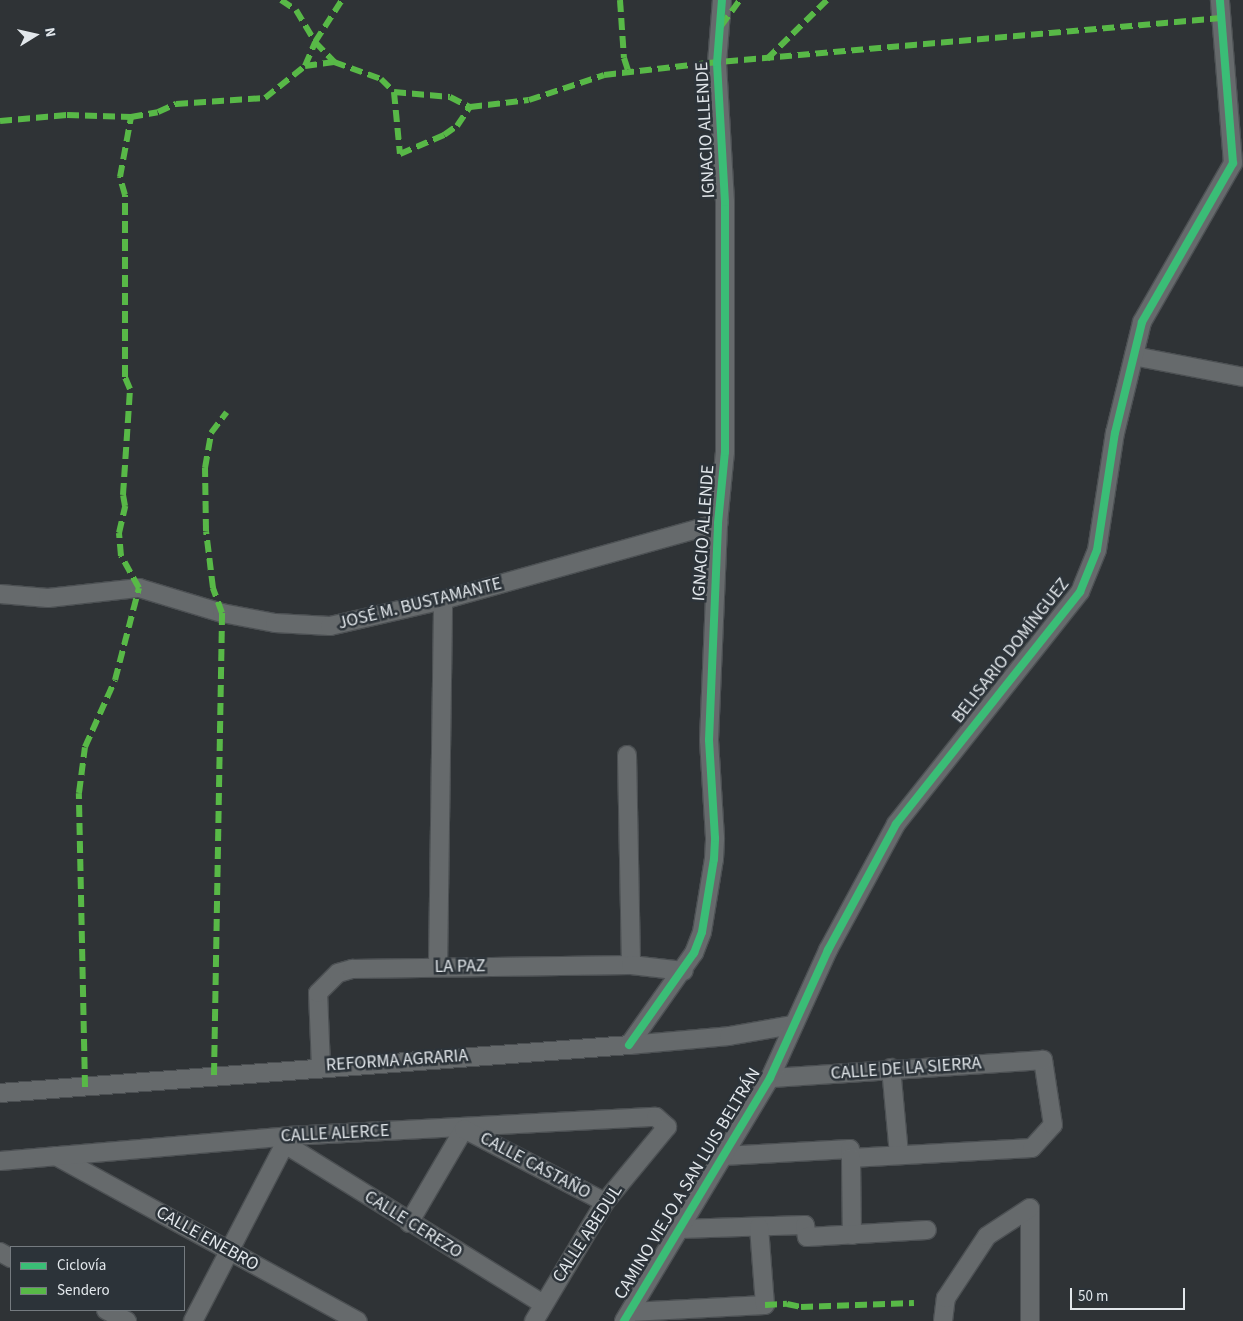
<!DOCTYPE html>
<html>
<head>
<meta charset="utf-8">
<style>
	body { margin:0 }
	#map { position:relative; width:1243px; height:1321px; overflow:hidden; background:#2f3336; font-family:"Source Sans 3",sans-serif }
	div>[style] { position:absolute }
	.roads { filter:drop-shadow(1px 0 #4c5053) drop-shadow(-1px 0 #4c5053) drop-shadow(0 1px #4c5053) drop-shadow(0 -1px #4c5053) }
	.minor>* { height:18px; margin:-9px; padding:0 9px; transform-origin:9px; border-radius:9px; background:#666a6c }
	.quiet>* { height:6px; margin-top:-3px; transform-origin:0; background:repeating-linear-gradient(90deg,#58b947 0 12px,transparent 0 18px) }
	.cycleway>* { height:8px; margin:-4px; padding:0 4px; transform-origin:4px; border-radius:4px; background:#3abd76 }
	span { translate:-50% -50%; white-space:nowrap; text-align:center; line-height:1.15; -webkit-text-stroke:5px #2c3339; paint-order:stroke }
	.street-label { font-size:18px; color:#e2e7eb }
	.legend { position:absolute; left:10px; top:1246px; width:175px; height:65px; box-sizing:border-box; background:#2c3339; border:1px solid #757b80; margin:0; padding:6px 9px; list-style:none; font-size:15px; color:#e2e7eb }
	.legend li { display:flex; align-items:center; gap:10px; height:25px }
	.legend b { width:25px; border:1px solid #757b80 }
	.north { position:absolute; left:10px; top:10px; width:50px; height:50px; -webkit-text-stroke:4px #2c3339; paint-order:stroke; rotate:80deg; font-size:14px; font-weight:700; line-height:20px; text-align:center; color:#e2e7eb }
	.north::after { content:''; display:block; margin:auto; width:18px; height:22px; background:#e2e7eb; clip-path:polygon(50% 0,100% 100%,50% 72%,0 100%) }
	.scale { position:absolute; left:1070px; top:1288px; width:115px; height:22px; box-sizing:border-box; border:2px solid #e2e7eb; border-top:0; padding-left:6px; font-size:15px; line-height:18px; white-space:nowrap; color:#e2e7eb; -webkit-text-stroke:4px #2c3339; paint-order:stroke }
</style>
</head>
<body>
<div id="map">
	<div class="roads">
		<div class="minor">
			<i style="left:1134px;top:356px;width:111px;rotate:10.9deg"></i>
			<i style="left:0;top:594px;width:48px;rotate:4.8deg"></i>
			<i style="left:48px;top:598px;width:92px;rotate:-6.3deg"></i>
			<i style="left:139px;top:588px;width:87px;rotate:16.8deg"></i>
			<i style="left:222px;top:613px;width:54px;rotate:10.7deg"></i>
			<i style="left:275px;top:623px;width:55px;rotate:3.1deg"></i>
			<i style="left:330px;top:626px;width:116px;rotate:-13deg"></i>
			<i style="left:443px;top:600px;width:286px;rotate:-15.6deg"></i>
			<i style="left:627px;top:755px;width:210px;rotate:88.9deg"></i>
			<i style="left:438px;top:967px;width:367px;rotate:-89.2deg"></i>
			<i style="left:629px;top:1045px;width:113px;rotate:-54.8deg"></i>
			<i style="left:694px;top:953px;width:22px;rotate:-69deg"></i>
			<i style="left:702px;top:932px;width:74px;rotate:-80.7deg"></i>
			<i style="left:714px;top:859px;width:21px;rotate:-87deg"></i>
			<i style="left:715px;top:838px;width:98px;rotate:-93.5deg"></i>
			<i style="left:709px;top:740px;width:217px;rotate:-87.6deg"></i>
			<i style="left:718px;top:523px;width:71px;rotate:-84.4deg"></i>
			<i style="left:725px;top:452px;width:250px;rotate:-90deg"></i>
			<i style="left:725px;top:202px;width:139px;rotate:-93.3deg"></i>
			<i style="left:717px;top:63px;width:63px;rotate:-85.5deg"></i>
			<i style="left:321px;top:1067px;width:74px;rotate:-92.3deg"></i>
			<i style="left:318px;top:993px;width:28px;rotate:-45deg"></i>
			<i style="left:338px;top:973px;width:15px;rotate:-16deg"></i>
			<i style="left:352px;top:969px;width:279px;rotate:-0.8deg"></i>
			<i style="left:631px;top:965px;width:53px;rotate:6.5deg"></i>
			<i style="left:891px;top:1068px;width:87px;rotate:84.7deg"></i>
			<i style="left:0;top:1093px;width:631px;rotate:-4.36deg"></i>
			<i style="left:629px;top:1045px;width:100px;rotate:-5.1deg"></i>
			<i style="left:729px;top:1036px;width:65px;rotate:-9.8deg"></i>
			<i style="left:285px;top:1144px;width:304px;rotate:31.8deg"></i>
			<i style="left:56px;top:1156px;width:344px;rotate:28.7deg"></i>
			<i style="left:723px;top:1156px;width:127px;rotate:-3.2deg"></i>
			<i style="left:850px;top:1149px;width:9px;rotate:84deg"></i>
			<i style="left:851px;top:1158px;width:181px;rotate:-3.2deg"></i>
			<i style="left:1032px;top:1148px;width:31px;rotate:-48deg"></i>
			<i style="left:1053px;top:1125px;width:66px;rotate:-98.7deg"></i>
			<i style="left:1043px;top:1060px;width:274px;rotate:176.2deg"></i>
			<i style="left:851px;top:1158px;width:77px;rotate:89.3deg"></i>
			<i style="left:0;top:1161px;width:290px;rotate:-4.9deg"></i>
			<i style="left:289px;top:1136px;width:367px;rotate:-3deg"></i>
			<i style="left:656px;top:1117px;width:15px;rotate:42deg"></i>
			<i style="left:667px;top:1127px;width:97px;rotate:129.6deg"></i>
			<i style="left:605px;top:1202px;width:139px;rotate:120.8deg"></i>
			<i style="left:1030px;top:1208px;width:113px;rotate:90deg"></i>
			<i style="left:409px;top:1223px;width:109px;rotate:-59.7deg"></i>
			<i style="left:464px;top:1129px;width:159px;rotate:27.4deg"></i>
			<i style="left:679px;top:1229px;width:126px;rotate:-1.8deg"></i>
			<i style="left:805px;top:1225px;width:12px;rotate:81deg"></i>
			<i style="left:807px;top:1237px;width:120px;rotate:-3.3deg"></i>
			<i style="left:0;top:1252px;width:13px;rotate:29deg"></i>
			<i style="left:106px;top:1310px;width:24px;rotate:28deg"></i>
			<i style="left:630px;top:1312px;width:135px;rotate:-3deg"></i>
			<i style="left:765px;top:1305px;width:78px;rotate:-94.4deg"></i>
			<i style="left:193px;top:1321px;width:208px;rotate:-62.6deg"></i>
			<i style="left:624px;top:1321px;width:283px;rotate:-59deg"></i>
			<i style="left:770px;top:1078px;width:141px;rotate:-65.6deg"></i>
			<i style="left:828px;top:950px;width:143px;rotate:-61.6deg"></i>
			<i style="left:896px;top:824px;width:296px;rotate:-51.6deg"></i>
			<i style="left:1080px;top:592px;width:45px;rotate:-68deg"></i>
			<i style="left:1097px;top:550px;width:118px;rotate:-81.3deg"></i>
			<i style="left:1115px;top:433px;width:114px;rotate:-76.3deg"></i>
			<i style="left:1142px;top:322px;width:183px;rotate:-60.2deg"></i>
			<i style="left:1233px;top:163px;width:164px;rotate:-94.6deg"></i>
			<i style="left:943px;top:1321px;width:23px;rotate:-83deg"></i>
			<i style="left:946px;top:1298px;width:74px;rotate:-56.5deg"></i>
			<i style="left:987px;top:1236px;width:51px;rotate:-33.1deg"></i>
		</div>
	</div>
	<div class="quiet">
		<i style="left:281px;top:0;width:18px;rotate:34deg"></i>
		<i style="left:296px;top:10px;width:37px;rotate:59deg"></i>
		<i style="left:315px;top:42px;width:28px;rotate:46deg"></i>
		<i style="left:334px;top:62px;width:50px;rotate:19.9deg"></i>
		<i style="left:381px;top:79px;width:18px;rotate:45deg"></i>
		<i style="left:394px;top:92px;width:62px;rotate:84.5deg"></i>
		<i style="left:400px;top:154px;width:48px;rotate:-23.4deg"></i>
		<i style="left:444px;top:135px;width:16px;rotate:-35deg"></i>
		<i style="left:457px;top:126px;width:23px;rotate:-56deg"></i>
		<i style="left:470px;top:107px;width:59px;rotate:-6.8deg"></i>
		<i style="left:529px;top:100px;width:79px;rotate:-18.4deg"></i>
		<i style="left:604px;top:75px;width:105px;rotate:-6.6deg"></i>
		<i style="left:708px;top:63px;width:515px;rotate:-5.01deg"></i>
		<i style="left:620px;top:0;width:58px;rotate:86.1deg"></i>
		<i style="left:624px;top:58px;width:16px;rotate:72deg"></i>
		<i style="left:721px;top:26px;width:32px;rotate:-54deg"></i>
		<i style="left:767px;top:59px;width:84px;rotate:-44.5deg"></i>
		<i style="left:305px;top:66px;width:29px;rotate:-8deg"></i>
		<i style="left:394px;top:92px;width:56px;rotate:5.1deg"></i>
		<i style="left:450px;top:97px;width:22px;rotate:27deg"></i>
		<i style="left:0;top:121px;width:67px;rotate:-5.1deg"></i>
		<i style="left:67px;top:115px;width:64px;rotate:1.8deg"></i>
		<i style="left:131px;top:117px;width:27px;rotate:-10deg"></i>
		<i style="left:158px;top:112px;width:20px;rotate:-24deg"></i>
		<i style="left:176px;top:104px;width:89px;rotate:-3.9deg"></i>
		<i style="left:265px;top:98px;width:51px;rotate:-38.7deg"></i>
		<i style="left:305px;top:66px;width:26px;rotate:-67deg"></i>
		<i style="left:315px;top:42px;width:50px;rotate:-57.3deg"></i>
		<i style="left:214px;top:1075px;width:462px;rotate:-89deg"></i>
		<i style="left:222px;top:613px;width:27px;rotate:-110deg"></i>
		<i style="left:213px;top:588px;width:57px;rotate:-97deg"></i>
		<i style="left:206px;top:531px;width:63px;rotate:-90.9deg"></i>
		<i style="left:205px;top:468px;width:36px;rotate:-80deg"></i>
		<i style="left:211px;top:433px;width:26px;rotate:-53deg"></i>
		<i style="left:85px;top:1087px;width:294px;rotate:-91.2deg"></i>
		<i style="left:79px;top:793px;width:46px;rotate:-82.6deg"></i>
		<i style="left:85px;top:747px;width:73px;rotate:-65.9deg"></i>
		<i style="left:115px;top:680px;width:95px;rotate:-75.4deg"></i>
		<i style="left:139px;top:588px;width:37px;rotate:-119deg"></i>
		<i style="left:121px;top:556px;width:23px;rotate:-95deg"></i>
		<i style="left:119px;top:533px;width:28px;rotate:-77deg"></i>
		<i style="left:125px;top:506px;width:11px;rotate:-100deg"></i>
		<i style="left:123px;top:495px;width:106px;rotate:-86.2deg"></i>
		<i style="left:130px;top:389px;width:13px;rotate:-113deg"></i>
		<i style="left:125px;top:377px;width:182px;rotate:-90deg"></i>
		<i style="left:125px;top:195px;width:19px;rotate:-106deg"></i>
		<i style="left:120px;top:177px;width:61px;rotate:-79.6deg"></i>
		<i style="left:765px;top:1305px;width:22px;rotate:-3deg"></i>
		<i style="left:787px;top:1304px;width:14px;rotate:12deg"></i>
		<i style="left:801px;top:1307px;width:113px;rotate:-2deg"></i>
	</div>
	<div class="cycleway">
		<i style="left:629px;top:1045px;width:113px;rotate:-54.8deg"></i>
		<i style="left:694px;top:953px;width:22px;rotate:-69deg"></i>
		<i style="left:702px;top:932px;width:74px;rotate:-80.7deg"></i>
		<i style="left:714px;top:859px;width:21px;rotate:-87deg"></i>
		<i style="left:715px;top:838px;width:98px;rotate:-93.5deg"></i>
		<i style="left:709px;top:740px;width:217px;rotate:-87.6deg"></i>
		<i style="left:718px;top:523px;width:71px;rotate:-84.4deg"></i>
		<i style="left:725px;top:452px;width:250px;rotate:-90deg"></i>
		<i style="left:725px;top:202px;width:139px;rotate:-93.3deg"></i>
		<i style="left:717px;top:63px;width:63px;rotate:-85.5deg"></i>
		<i style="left:624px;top:1321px;width:283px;rotate:-59deg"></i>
		<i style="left:770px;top:1078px;width:141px;rotate:-65.6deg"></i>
		<i style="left:828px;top:950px;width:143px;rotate:-61.6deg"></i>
		<i style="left:896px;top:824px;width:296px;rotate:-51.6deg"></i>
		<i style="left:1080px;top:592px;width:45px;rotate:-68deg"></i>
		<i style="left:1097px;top:550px;width:118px;rotate:-81.3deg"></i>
		<i style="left:1115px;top:433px;width:114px;rotate:-76.3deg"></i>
		<i style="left:1142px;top:322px;width:183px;rotate:-60.2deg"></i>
		<i style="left:1233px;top:163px;width:164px;rotate:-94.6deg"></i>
	</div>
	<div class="street-label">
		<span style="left:706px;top:130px;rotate:-93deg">IGNACIO ALLENDE</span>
		<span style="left:704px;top:533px;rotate:-86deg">IGNACIO ALLENDE</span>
		<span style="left:420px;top:604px;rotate:-14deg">JOSÉ M. BUSTAMANTE</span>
		<span style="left:1011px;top:651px;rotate:-52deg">BELISARIO DOMÍNGUEZ</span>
		<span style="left:460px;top:967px;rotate:-1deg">LA PAZ</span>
		<span style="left:397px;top:1061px;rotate:-4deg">REFORMA AGRARIA</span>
		<span style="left:906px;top:1069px;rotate:-4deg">CALLE DE LA SIERRA</span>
		<span style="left:335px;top:1134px;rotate:-3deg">CALLE ALERCE</span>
		<span style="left:535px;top:1166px;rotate:28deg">CALLE CASTAÑO</span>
		<span style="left:688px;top:1184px;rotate:-59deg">CAMINO VIEJO A SAN LUIS BELTRÁN</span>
		<span style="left:413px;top:1225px;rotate:32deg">CALLE CEREZO</span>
		<span style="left:588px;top:1234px;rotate:-57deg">CALLE ABEDUL</span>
		<span style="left:207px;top:1239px;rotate:29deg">CALLE ENEBRO</span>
	</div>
	<ul class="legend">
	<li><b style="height:6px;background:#3abd76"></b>Ciclovía</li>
	<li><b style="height:6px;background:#58b947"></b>Sendero</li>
	</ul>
	<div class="north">N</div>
	<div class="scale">50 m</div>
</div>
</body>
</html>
